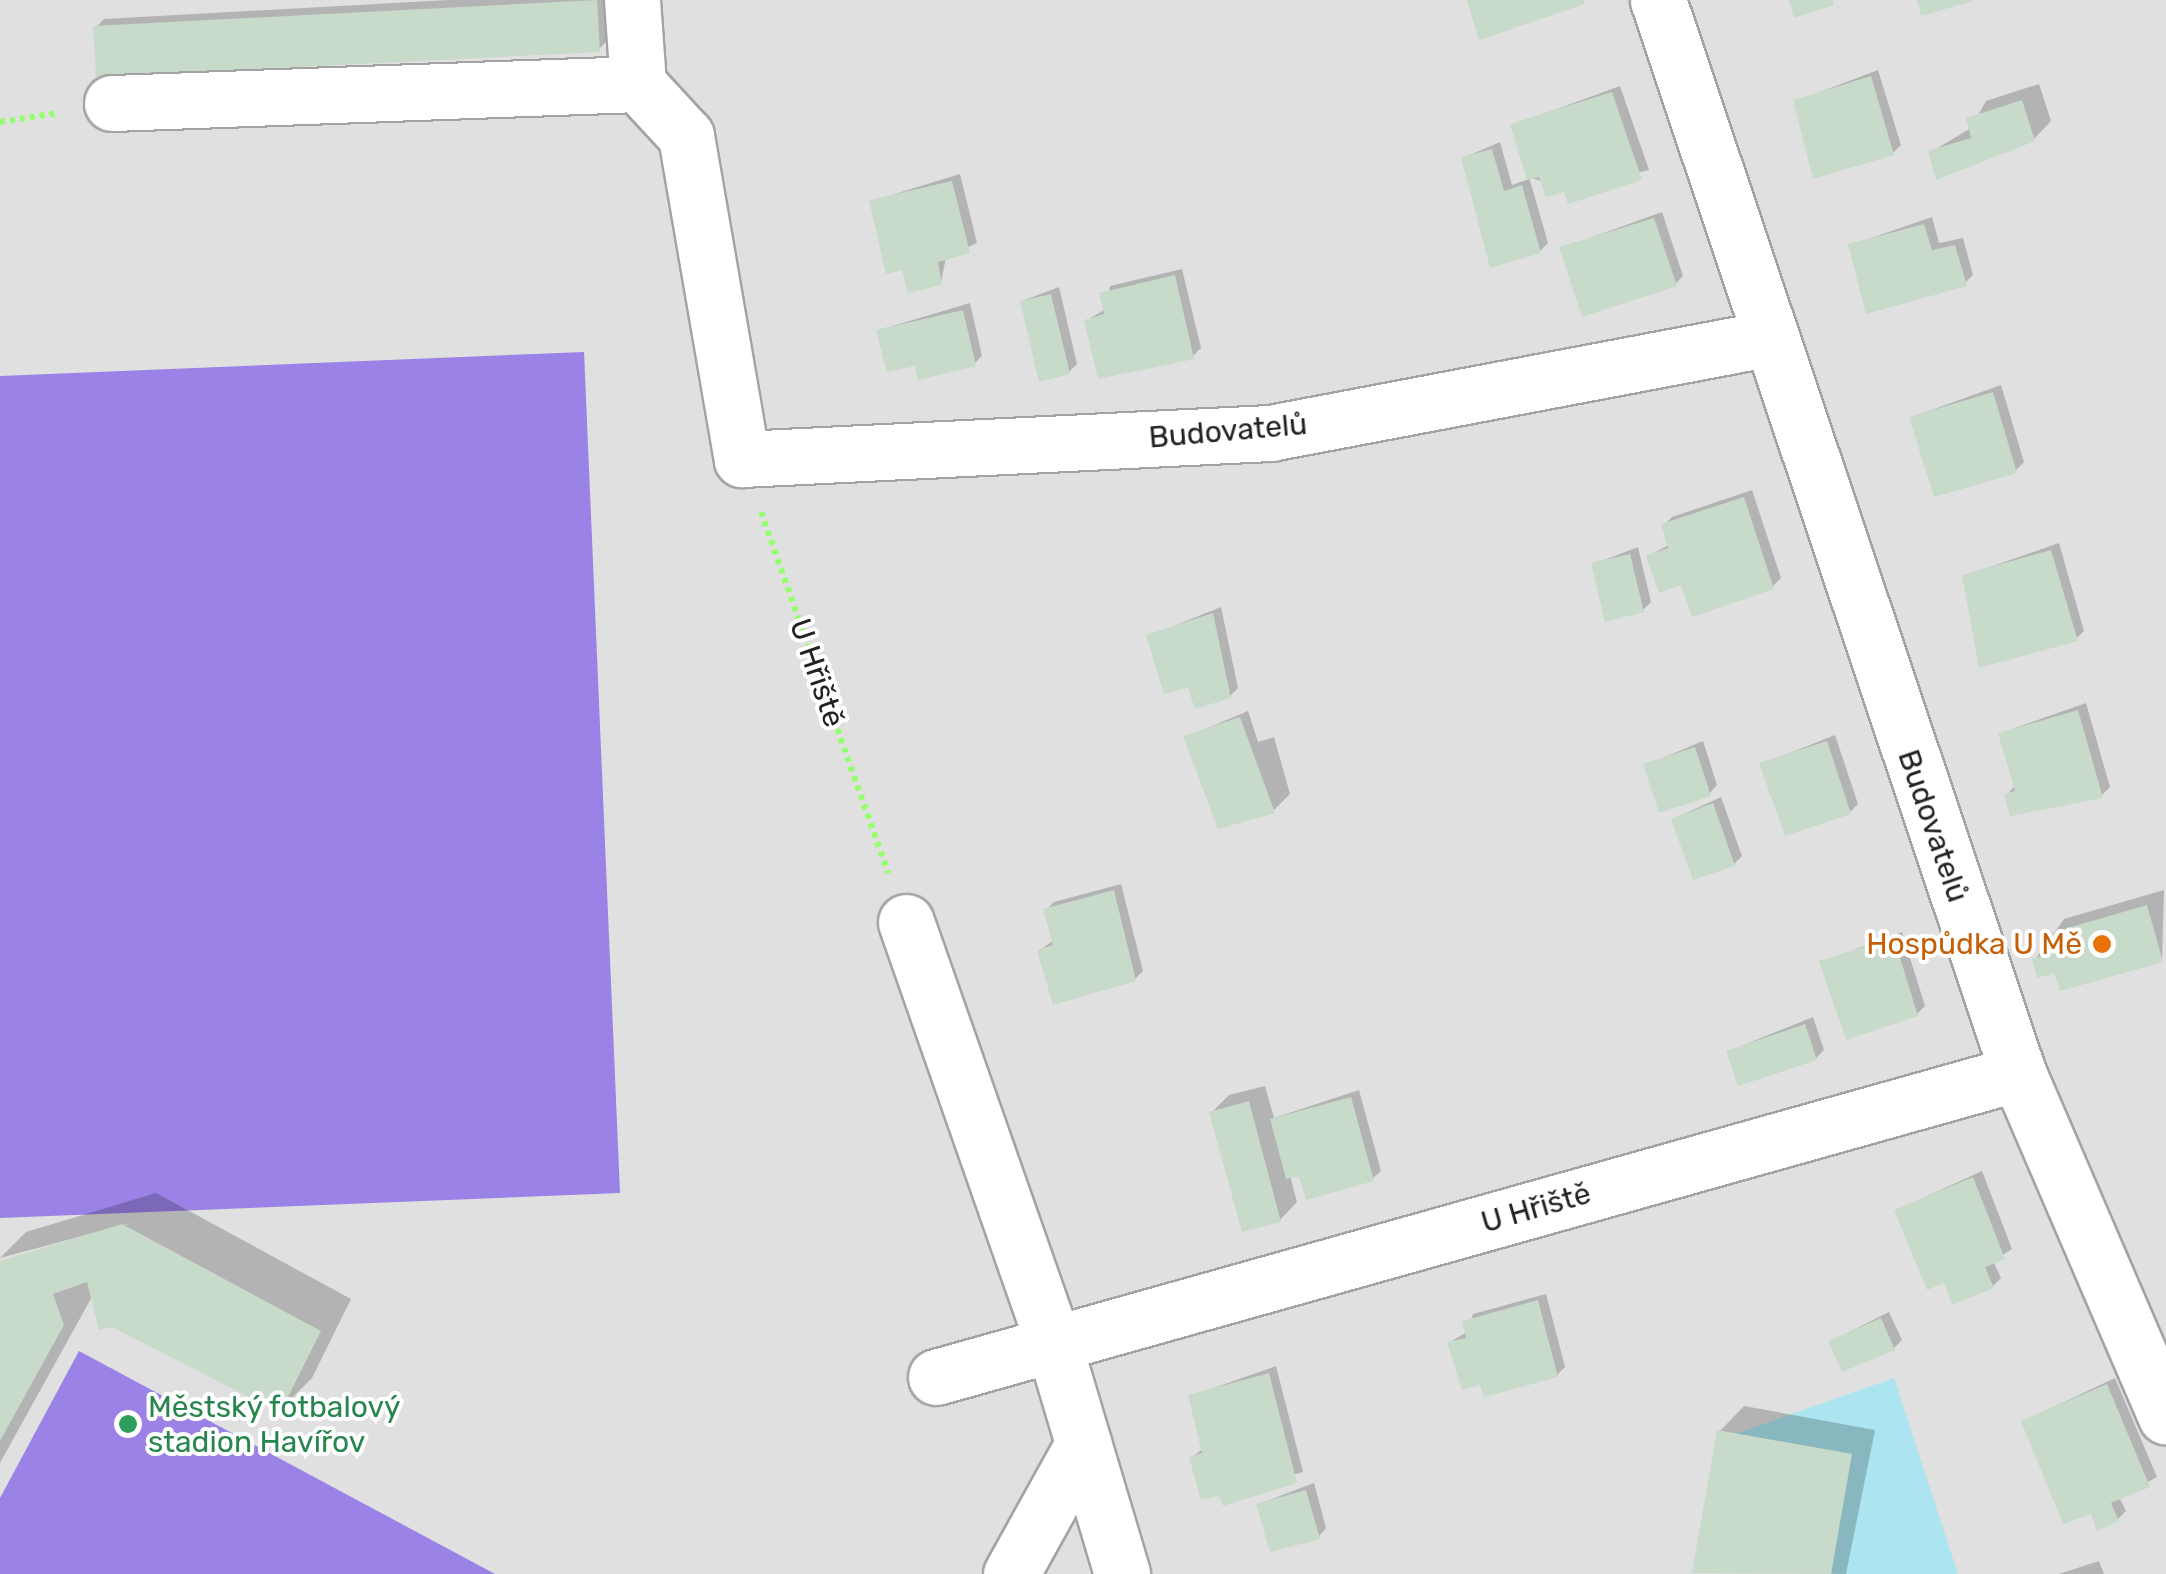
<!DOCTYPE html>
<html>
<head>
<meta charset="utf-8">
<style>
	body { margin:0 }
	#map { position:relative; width:2166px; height:1574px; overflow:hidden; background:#e8f2eb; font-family:Rubik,sans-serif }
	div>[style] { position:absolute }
	.residential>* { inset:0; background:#dfe0df }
	.grass>* { inset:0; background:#ace5ef }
	.pitch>* { inset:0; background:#9a82e6 }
	.shadow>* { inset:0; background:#0003 }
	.building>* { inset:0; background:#c8dac9 }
	.path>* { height:6px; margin-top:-3px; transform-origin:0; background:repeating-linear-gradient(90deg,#94ff6d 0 5px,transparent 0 10px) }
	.roads { filter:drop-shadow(2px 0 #a3a3a3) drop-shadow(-2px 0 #a3a3a3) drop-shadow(0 2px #a3a3a3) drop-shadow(0 -2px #a3a3a3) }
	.minor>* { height:55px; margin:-27.5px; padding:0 27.5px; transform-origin:27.5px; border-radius:27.5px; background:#fff }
	.dots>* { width:28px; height:28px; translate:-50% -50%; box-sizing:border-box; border:5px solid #fff; border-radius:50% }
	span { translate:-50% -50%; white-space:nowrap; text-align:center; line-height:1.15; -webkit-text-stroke:8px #fff; paint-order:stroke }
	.street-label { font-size:30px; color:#222 }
	.food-label { font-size:30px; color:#c56008 }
	.right { translate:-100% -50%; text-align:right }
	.leisure-label { font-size:30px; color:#27864d }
	.left { translate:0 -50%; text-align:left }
</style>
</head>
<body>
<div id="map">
	<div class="residential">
		<i style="clip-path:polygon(0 0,2166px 0,2166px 1574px,0 1574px)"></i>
	</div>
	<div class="grass">
		<i style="clip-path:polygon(1894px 1378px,1958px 1574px,1831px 1574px,1851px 1454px,1735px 1434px)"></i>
	</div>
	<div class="pitch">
		<i style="clip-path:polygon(584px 352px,620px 1193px,0 1218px,0 376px)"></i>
		<i style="clip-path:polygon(79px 1351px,495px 1574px,0 1574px,0 1498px)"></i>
	</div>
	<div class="shadow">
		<i style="clip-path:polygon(448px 0,605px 0,607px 41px,599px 49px,96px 27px,104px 19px)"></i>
		<i style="clip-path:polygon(1878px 70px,1901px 145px,1893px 153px,1796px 101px)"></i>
		<i style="clip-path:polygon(2039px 84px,2051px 121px,2034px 139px,1931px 152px,1971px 128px,1986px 101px)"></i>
		<i style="clip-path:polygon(1620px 86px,1649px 170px,1565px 189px,1529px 177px,1548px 243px,1540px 251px,1463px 158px,1500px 142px,1512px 185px,1529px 179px,1513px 125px)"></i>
		<i style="clip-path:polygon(960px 174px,977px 243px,946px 257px,941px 283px,904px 267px,872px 201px)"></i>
		<i style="clip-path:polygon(1662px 212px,1683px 276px,1675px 284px,1562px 248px)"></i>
		<i style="clip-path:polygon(1932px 217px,1939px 243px,1963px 238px,1973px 275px,1965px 283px,1851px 245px)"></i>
		<i style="clip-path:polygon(1182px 269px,1201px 348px,1193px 356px,1087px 320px,1106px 309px,1110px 286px)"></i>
		<i style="clip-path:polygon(1059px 287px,1077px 364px,1069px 372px,1022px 301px)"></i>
		<i style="clip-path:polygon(970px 303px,982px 356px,974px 364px,917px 363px,879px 330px)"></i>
		<i style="clip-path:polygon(2001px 385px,2024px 462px,2016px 470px,1912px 417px)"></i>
		<i style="clip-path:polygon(1752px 490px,1781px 578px,1773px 586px,1649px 556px,1670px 544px,1664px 525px,1672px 517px)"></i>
		<i style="clip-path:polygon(2059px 543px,2084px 631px,2076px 639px,1964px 576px)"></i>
		<i style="clip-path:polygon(1638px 547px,1651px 602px,1643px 610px,1594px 564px)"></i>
		<i style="clip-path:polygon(1221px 607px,1238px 688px,1230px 696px,1190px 685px,1149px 636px)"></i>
		<i style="clip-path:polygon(2086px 703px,2110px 787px,2102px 795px,2006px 795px,2016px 785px,2001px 733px)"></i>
		<i style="clip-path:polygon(1248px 711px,1258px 742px,1274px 737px,1290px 794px,1273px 811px,1186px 737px)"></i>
		<i style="clip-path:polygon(1835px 735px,1858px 804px,1850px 812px,1762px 764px)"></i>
		<i style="clip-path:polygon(1703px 741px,1717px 785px,1709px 794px,1646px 765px)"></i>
		<i style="clip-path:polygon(1721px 797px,1742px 856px,1734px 864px,1673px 819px)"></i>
		<i style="clip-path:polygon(1121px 884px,1143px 971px,1135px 979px,1040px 950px,1054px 940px,1046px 910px,1054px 902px)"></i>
		<i style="clip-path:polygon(2164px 890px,2162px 960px,2056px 969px,2035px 960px,2064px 919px)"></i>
		<i style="clip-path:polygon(1902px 932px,1925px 1006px,1917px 1014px,1822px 962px)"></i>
		<i style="clip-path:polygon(1813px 1017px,1824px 1050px,1816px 1058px,1729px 1051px)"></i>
		<i style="clip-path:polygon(1265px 1086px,1274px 1118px,1359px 1090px,1381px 1171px,1372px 1179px,1290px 1176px,1297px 1202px,1280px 1220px,1212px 1112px,1229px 1095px)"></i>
		<i style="clip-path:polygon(1982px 1171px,2012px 1249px,1993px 1261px,2001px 1278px,1993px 1286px,1897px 1210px)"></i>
		<i style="clip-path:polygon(156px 1193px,351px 1299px,312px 1378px,280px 1410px,93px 1295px,0 1463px,0 1264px,135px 1222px,0 1258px,26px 1232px)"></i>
		<i style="clip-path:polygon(1546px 1294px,1565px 1367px,1557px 1375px,1450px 1342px,1467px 1332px,1473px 1314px)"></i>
		<i style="clip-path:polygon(1889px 1312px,1902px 1340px,1894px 1348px,1831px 1341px)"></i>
		<i style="clip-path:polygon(1276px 1366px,1303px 1472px,1221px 1493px,1192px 1457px,1204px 1448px,1191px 1396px)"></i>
		<i style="clip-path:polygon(2115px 1378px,2157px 1477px,2119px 1497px,2126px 1511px,2118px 1519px,2024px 1421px)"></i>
		<i style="clip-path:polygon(1744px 1406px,1875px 1430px,1846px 1574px,1695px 1571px,1719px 1432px)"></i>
		<i style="clip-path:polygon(1314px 1483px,1326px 1528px,1318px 1537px,1259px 1504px)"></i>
		<i style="clip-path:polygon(2099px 1561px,2104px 1574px,2059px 1574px)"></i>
	</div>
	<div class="building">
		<i style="clip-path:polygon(597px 0,600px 52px,96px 77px,93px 26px)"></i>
		<i style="clip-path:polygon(1467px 0,1584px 0,1585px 4px,1479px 40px)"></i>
		<i style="clip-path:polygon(1789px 0,1833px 0,1834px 5px,1794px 18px)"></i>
		<i style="clip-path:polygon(1917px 0,1973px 0,1973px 1px,1921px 16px)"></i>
		<i style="clip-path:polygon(1871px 76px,1894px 155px,1813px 179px,1793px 100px)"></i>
		<i style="clip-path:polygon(1612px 92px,1642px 180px,1568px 204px,1564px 192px,1546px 197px,1539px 177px,1527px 180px,1510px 124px)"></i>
		<i style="clip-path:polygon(2022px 100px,2035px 141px,1936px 180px,1928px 151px,1971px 138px,1966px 118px)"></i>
		<i style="clip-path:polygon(1492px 149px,1504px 191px,1522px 185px,1541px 253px,1490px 268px,1461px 157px)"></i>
		<i style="clip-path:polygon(952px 181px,970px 253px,938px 262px,942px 285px,908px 293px,902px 270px,886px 274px,869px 200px)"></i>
		<i style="clip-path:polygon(1654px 218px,1677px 286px,1582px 317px,1559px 247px)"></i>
		<i style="clip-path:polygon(1924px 224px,1932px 250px,1955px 245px,1967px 286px,1866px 314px,1848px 244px)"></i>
		<i style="clip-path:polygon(1175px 275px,1194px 359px,1098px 379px,1084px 320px,1104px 314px,1099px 293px)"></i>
		<i style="clip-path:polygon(1051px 294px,1070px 374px,1039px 382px,1020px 301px)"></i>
		<i style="clip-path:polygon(963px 310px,976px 366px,918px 380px,915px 366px,887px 372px,876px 330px)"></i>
		<i style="clip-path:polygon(1993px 392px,2017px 473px,1934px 497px,1909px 417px)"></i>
		<i style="clip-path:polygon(1744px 497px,1774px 589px,1692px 617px,1681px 585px,1659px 593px,1646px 556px,1668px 548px,1661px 524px)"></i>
		<i style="clip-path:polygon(2051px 550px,2078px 641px,1979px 668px,1962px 575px)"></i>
		<i style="clip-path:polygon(1630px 554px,1644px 612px,1605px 622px,1591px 563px)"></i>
		<i style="clip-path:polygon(1213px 613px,1231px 698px,1195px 709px,1188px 688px,1164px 694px,1146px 635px)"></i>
		<i style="clip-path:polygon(2078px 710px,2103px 798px,2010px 816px,2004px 794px,2015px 791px,1998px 733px)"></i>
		<i style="clip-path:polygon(1240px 717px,1275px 813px,1218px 829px,1183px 736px)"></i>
		<i style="clip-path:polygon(1827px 741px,1851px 814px,1785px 836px,1759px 763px)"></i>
		<i style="clip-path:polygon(1695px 747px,1711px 796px,1659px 813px,1643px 764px)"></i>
		<i style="clip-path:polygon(1713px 803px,1735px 866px,1693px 880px,1671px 819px)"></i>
		<i style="clip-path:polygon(1114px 890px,1136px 981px,1053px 1005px,1037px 950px,1053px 945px,1043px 909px)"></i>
		<i style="clip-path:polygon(2147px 905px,2163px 962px,2060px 991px,2054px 973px,2037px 978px,2032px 959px,2049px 954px,2044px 935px)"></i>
		<i style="clip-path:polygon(1894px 938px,1918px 1016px,1846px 1040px,1819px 961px)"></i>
		<i style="clip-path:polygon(1805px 1024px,1817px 1060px,1738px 1086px,1726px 1051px)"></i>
		<i style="clip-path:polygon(1351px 1097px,1374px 1181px,1306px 1200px,1299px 1176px,1286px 1179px,1270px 1119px)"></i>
		<i style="clip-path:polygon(1249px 1101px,1281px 1222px,1242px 1232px,1209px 1112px)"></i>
		<i style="clip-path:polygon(1973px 1177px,2005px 1259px,1985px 1267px,1994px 1288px,1952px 1305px,1944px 1283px,1927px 1290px,1894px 1210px)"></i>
		<i style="clip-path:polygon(122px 1224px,321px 1331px,280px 1413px,112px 1327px,99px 1330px,87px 1282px,53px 1294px,64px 1325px,0 1441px,0 1261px)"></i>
		<i style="clip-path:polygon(1538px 1300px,1558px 1377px,1484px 1397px,1480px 1385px,1462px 1390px,1447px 1342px,1466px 1338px,1462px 1321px)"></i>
		<i style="clip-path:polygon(1881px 1318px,1895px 1350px,1842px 1372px,1828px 1341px)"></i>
		<i style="clip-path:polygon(1269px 1373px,1297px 1483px,1223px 1506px,1219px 1496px,1201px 1500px,1189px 1457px,1202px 1453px,1188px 1395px)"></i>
		<i style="clip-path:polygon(2107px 1384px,2150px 1487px,2111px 1503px,2119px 1521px,2097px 1531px,2091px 1514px,2063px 1524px,2021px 1421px)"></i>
		<i style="clip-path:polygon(1717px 1430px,1852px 1454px,1831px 1574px,1692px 1573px)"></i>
		<i style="clip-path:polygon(1306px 1490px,1320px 1539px,1270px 1552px,1256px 1504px)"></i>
	</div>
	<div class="path">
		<i style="left:0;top:122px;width:59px;rotate:-8.8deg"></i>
		<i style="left:761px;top:512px;width:383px;rotate:70.6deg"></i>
	</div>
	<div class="roads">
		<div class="minor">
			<i style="left:632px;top:0;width:84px;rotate:85.9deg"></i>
			<i style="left:638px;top:84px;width:71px;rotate:47.3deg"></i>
			<i style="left:686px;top:136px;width:328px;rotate:80.2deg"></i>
			<i style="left:742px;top:459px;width:529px;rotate:-2.82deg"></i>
			<i style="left:1270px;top:433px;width:505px;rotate:-10.73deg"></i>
			<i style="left:1658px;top:0;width:1132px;rotate:71.45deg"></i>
			<i style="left:2018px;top:1073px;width:374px;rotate:66.7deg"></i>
			<i style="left:112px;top:103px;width:526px;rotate:-2.07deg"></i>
			<i style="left:906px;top:922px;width:445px;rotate:70.7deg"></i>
			<i style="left:1053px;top:1342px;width:242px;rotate:73.4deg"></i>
			<i style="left:936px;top:1377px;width:1124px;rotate:-15.69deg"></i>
			<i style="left:1011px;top:1574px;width:149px;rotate:-61deg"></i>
		</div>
	</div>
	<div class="dots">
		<i style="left:2102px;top:944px;background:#e8710a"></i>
		<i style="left:128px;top:1424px;background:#2e9e5b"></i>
	</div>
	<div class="street-label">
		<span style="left:1228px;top:431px;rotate:-5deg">Budovatelů</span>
		<span style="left:817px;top:673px;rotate:71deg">U Hřiště</span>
		<span style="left:1933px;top:826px;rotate:71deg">Budovatelů</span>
		<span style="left:1536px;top:1208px;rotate:-16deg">U Hřiště</span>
	</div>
	<div class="food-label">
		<span class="right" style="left:2082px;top:944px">Hospůdka U Mě</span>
	</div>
	<div class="leisure-label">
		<span class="left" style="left:148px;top:1424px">Městský fotbalový<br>stadion Havířov</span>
	</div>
</div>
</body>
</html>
